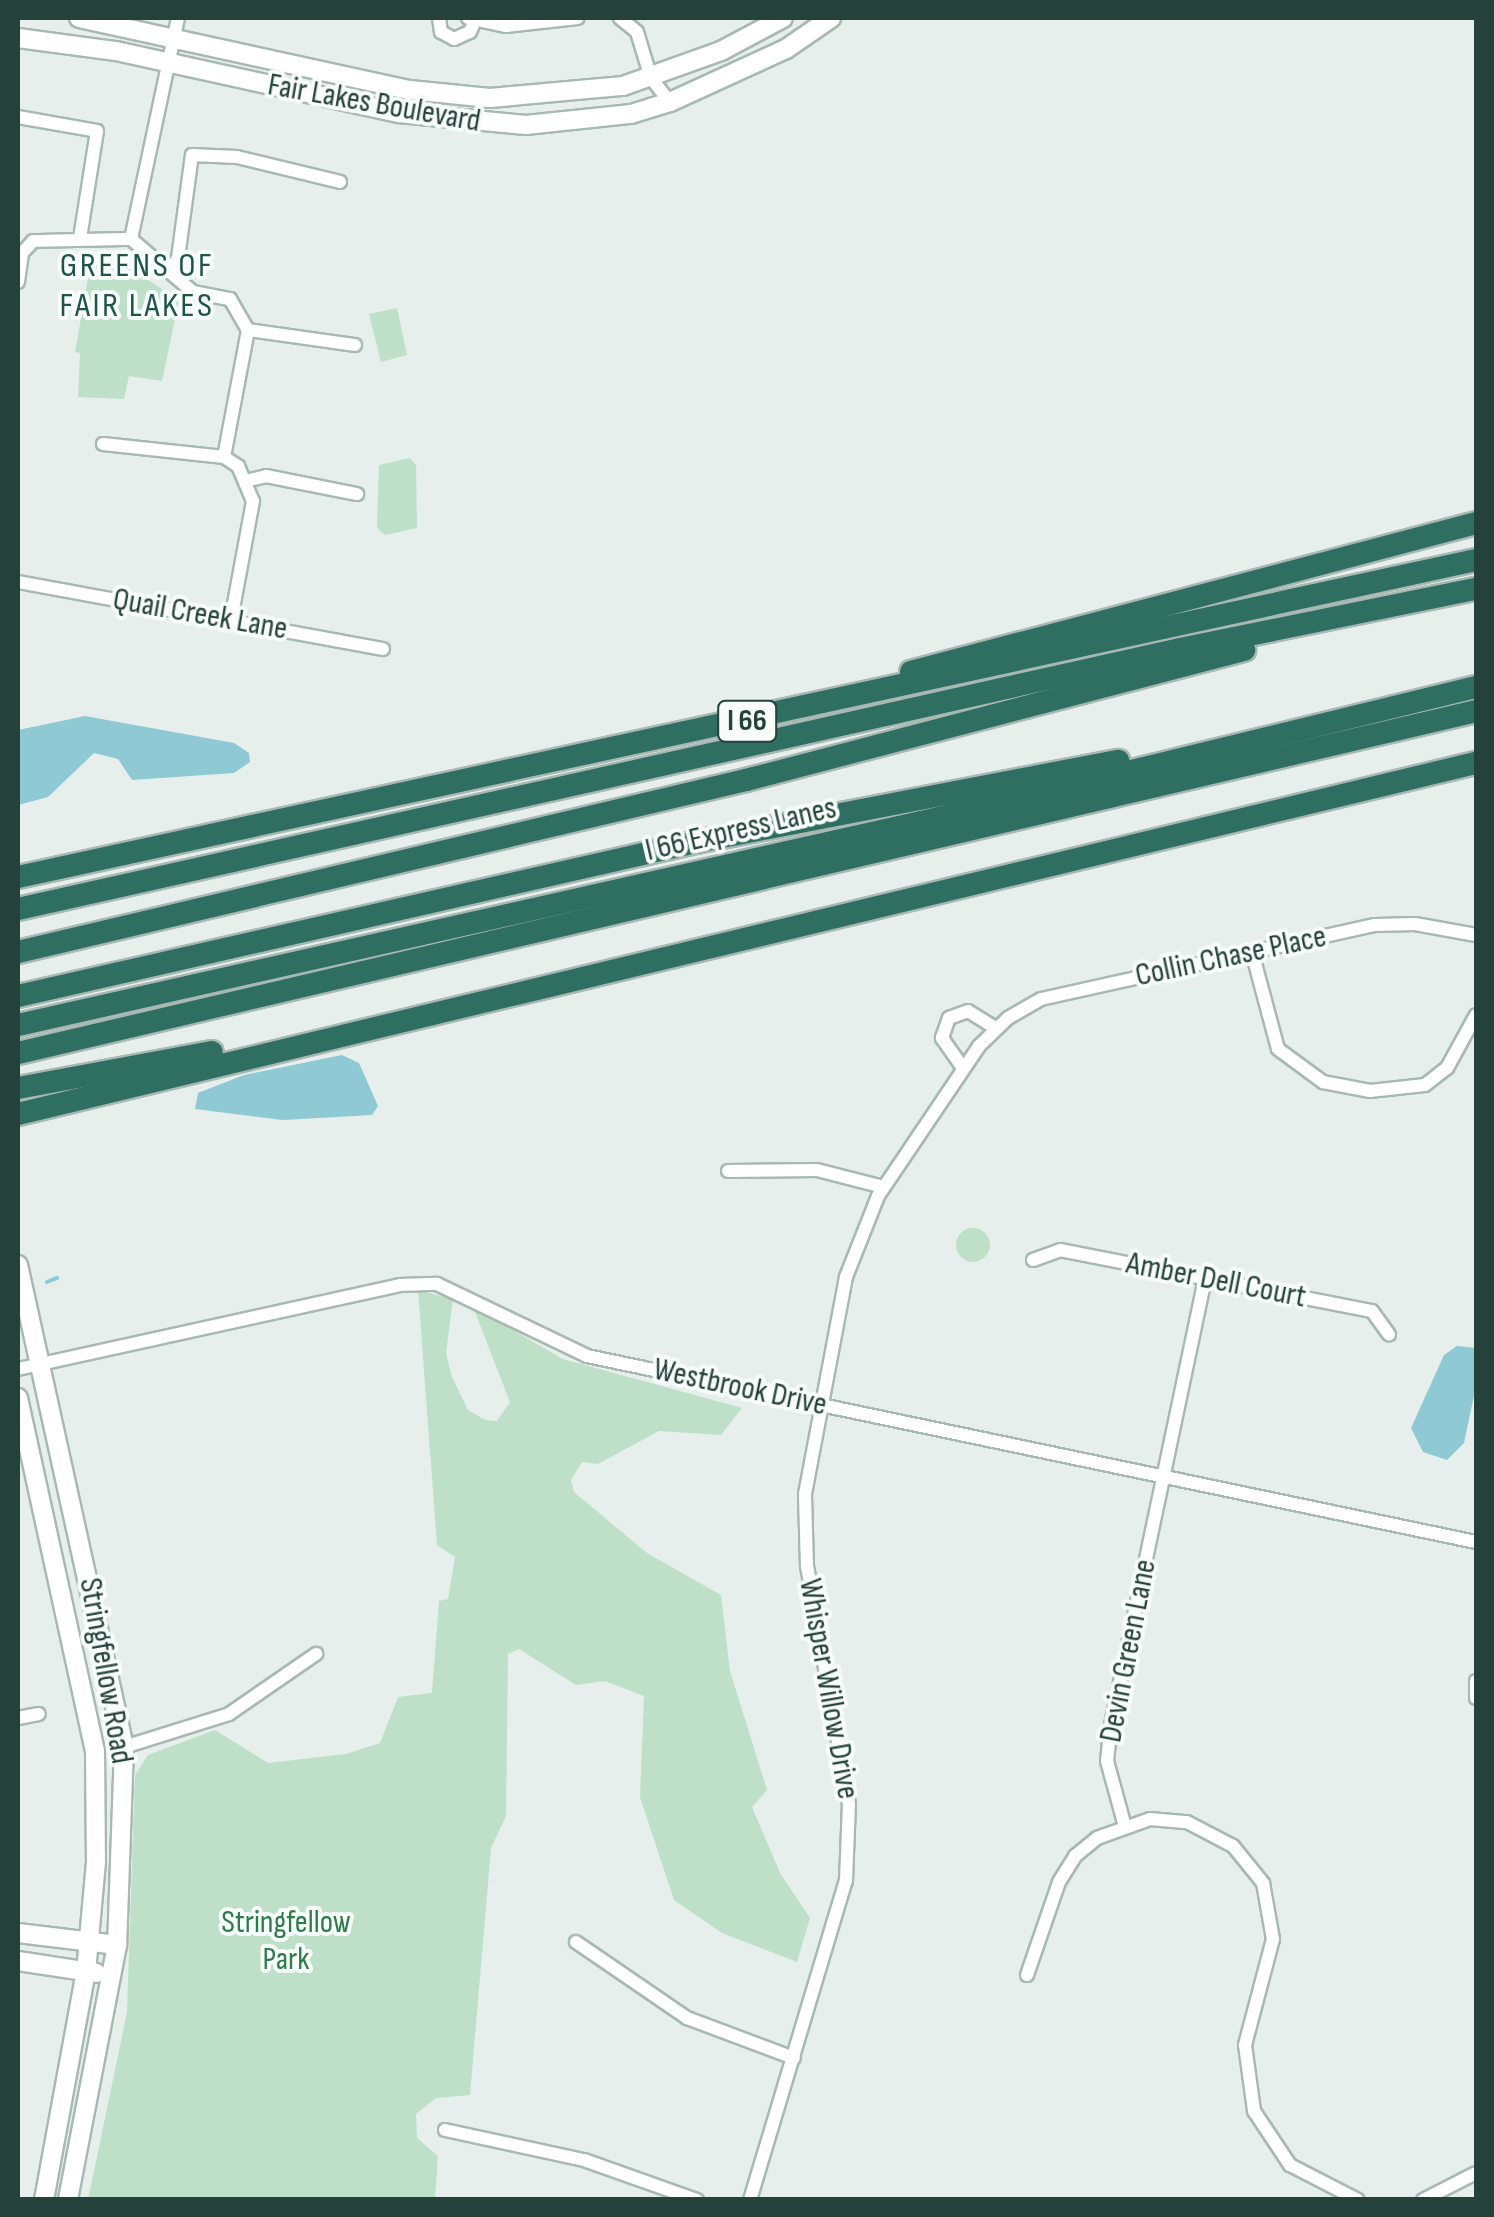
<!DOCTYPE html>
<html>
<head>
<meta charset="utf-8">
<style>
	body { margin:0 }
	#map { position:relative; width:1494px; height:2217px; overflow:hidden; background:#e6efeb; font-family:"Sofia Sans Condensed",sans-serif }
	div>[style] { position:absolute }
	.green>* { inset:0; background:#bfe0c8 }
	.round { border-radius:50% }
	.water>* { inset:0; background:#8ec9d4 }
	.stream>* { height:4px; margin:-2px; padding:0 2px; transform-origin:2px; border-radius:2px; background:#8ec9d4 }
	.roads { filter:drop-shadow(2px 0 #a8b8b2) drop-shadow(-2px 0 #a8b8b2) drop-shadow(0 2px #a8b8b2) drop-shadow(0 -2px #a8b8b2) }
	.street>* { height:12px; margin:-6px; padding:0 6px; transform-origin:6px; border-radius:6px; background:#fff }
	.secondary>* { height:18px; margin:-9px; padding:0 9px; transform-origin:9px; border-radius:9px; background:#fff }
	.highway>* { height:22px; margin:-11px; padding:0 11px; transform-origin:11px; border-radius:11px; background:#2f6f62 }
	span { translate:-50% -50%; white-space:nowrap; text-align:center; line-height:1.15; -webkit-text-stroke:8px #f7fbf9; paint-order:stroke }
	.shield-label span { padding:2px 8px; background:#f7fbf9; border:2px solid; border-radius:8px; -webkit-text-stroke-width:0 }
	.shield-label { font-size:30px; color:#24423a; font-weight:700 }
	.street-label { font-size:32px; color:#24423a }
	.park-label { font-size:32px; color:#2d7a4b }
	.neighbourhood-label { font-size:35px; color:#1f5548; letter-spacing:2.5px }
	.frame { position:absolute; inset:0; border:20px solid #24423a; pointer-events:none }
</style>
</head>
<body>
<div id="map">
	<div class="green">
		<i style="clip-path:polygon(91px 261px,125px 265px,179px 300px,162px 381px,129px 376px,124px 399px,78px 397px,80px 353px,75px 352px)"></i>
		<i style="clip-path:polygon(397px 308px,407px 355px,381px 362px,369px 314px)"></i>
		<i style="clip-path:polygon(410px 458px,416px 465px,417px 528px,385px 535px,377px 528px,379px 465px)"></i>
		<i class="round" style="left:956px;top:1228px;width:34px;height:34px"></i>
		<i style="clip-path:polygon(418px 1290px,453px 1299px,446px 1353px,452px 1377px,468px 1410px,485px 1420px,497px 1421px,510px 1402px,473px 1307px,563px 1359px,742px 1408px,721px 1435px,659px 1431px,598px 1464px,582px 1462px,571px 1480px,574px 1492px,647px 1553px,721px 1595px,730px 1671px,767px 1790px,752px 1807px,780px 1873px,810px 1918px,797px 1962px,722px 1933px,674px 1900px,640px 1797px,644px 1696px,605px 1681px,576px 1685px,519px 1649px,508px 1654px,506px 1816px,491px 1848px,470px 2095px,436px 2098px,416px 2114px,417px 2138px,438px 2156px,435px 2199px,88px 2200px,127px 2012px,135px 1775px,148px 1755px,215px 1730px,268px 1763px,346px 1754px,380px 1743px,398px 1697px,432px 1693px,439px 1601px,448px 1599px,455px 1557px,437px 1545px)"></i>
	</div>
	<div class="water">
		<i style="clip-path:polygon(85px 716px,234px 743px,249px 753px,250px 762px,234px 773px,132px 780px,118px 759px,94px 753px,48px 797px,18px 805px,18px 730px)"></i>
		<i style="clip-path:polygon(342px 1055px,359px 1063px,378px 1106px,372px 1115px,283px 1120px,195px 1109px,198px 1093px,244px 1075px)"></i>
		<i style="clip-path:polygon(1457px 1346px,1476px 1348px,1476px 1386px,1464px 1443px,1447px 1460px,1423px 1452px,1411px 1428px,1444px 1355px)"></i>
	</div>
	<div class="stream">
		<i style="left:47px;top:1282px;width:11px;rotate:-22deg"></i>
	</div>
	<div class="roads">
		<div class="street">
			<i style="left:439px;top:18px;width:14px;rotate:82deg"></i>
			<i style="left:441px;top:32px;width:15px;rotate:28deg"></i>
			<i style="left:454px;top:39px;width:17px;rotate:-24deg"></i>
			<i style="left:470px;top:32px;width:13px;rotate:-67deg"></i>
			<i style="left:468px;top:18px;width:39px;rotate:12deg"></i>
			<i style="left:506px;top:26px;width:72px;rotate:-6.3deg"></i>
			<i style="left:620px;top:18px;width:22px;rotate:39deg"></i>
			<i style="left:637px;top:32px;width:48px;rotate:73.1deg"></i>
			<i style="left:651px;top:78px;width:31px;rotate:52deg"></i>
			<i style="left:18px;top:117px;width:80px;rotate:10deg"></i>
			<i style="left:97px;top:131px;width:108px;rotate:99deg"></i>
			<i style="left:131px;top:239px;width:82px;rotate:40.5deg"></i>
			<i style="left:193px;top:292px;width:38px;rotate:11deg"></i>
			<i style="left:230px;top:299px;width:36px;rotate:60deg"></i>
			<i style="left:248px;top:330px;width:129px;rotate:100.7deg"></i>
			<i style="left:224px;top:457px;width:17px;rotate:33deg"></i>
			<i style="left:238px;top:466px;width:38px;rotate:67deg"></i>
			<i style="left:253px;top:501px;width:121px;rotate:100.5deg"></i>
			<i style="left:131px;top:239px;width:226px;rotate:-78deg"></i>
			<i style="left:170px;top:271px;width:15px;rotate:-58deg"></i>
			<i style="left:178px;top:258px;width:104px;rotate:-82.3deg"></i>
			<i style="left:192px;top:155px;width:45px;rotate:2.5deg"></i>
			<i style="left:237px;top:157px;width:106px;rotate:13.6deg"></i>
			<i style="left:18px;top:282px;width:29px;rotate:-82deg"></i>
			<i style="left:22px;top:253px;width:16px;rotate:-47deg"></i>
			<i style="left:33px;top:241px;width:98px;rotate:-1.2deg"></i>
			<i style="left:248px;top:330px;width:108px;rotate:8deg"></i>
			<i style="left:103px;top:444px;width:122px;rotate:6.1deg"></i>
			<i style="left:245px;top:481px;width:22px;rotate:-13deg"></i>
			<i style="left:266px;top:476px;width:93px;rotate:11.2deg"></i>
			<i style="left:18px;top:582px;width:371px;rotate:10.4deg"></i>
			<i style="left:1252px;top:952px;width:100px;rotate:75deg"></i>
			<i style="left:1278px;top:1049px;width:56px;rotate:36.3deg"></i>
			<i style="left:1323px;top:1082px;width:48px;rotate:10.8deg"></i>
			<i style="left:1370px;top:1091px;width:55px;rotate:-6.2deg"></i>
			<i style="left:1425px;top:1085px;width:28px;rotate:-38deg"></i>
			<i style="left:1447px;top:1068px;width:60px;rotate:-61.3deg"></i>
			<i style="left:963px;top:1068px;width:37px;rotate:-125deg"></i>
			<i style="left:942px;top:1038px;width:21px;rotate:-71deg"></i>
			<i style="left:949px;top:1018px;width:20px;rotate:-20deg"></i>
			<i style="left:968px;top:1011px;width:32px;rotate:32deg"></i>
			<i style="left:728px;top:1171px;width:89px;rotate:-0.6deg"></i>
			<i style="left:817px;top:1170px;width:68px;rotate:14.4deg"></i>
			<i style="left:1033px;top:1260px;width:29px;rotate:-20deg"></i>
			<i style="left:1060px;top:1250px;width:318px;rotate:11.1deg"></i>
			<i style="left:1372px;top:1311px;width:29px;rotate:54deg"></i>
			<i style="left:18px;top:1369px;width:391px;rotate:-12.4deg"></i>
			<i style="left:400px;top:1285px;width:37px;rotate:-2deg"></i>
			<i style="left:437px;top:1284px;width:166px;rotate:25.6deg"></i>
			<i style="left:587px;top:1356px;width:908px;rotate:11.82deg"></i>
			<i style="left:1476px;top:1681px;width:17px;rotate:90deg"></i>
			<i style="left:18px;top:1718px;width:21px;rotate:-11deg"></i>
			<i style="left:124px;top:1747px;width:110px;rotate:-17.4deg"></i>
			<i style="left:229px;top:1714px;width:106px;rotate:-34.6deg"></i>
			<i style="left:1124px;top:1823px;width:64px;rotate:-105.3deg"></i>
			<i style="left:1107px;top:1761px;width:36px;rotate:-84deg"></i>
			<i style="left:1111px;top:1725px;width:457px;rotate:-78.1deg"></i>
			<i style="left:576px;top:1942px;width:135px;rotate:34.4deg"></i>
			<i style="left:687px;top:2018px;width:114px;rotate:20.5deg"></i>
			<i style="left:1027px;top:1975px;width:98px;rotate:-71deg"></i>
			<i style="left:1059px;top:1882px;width:31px;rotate:-58deg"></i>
			<i style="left:1075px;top:1856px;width:28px;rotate:-39deg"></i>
			<i style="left:1097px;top:1838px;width:56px;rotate:-19.7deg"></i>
			<i style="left:1150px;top:1819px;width:37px;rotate:5deg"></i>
			<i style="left:1187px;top:1822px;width:52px;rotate:27.6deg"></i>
			<i style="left:1233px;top:1846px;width:48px;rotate:51deg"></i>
			<i style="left:1263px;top:1883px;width:57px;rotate:79.9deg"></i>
			<i style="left:1273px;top:1939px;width:110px;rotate:104.8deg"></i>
			<i style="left:1245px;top:2045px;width:67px;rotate:82.2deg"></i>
			<i style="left:1254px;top:2111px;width:65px;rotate:56.3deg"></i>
			<i style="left:1290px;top:2165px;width:76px;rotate:27.2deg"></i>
			<i style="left:445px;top:2130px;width:142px;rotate:12.2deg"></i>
			<i style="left:584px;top:2160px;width:120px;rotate:19.5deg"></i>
			<i style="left:750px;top:2200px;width:333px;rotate:-73.3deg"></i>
			<i style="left:846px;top:1881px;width:77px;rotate:-87.8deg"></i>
			<i style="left:849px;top:1804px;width:241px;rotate:-100deg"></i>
			<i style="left:807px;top:1567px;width:73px;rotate:-91.6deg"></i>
			<i style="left:805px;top:1494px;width:221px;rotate:-79.3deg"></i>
			<i style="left:846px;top:1277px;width:87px;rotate:-68.4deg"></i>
			<i style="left:878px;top:1196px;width:181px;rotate:-56deg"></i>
			<i style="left:979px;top:1046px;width:40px;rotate:-44deg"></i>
			<i style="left:1008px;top:1018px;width:38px;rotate:-30deg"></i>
			<i style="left:1041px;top:999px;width:342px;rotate:-12.5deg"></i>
			<i style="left:1375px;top:925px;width:40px;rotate:-1.4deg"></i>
			<i style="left:1415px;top:924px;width:62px;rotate:10.2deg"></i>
			<i style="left:1423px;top:2200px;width:59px;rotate:-27deg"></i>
		</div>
		<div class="secondary">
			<i style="left:79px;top:18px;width:339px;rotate:12.3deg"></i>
			<i style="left:410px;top:90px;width:80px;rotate:5.7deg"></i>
			<i style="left:490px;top:98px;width:134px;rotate:-5.2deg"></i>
			<i style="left:623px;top:86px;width:104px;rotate:-19.7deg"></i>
			<i style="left:721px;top:51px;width:70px;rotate:-28deg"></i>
			<i style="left:18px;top:38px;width:99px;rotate:7.6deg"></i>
			<i style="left:116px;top:51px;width:290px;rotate:12.4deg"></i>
			<i style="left:399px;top:113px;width:128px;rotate:5.4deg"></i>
			<i style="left:526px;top:125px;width:106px;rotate:-6deg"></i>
			<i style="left:631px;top:114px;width:41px;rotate:-17.1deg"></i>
			<i style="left:670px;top:102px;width:128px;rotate:-24.6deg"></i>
			<i style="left:786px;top:49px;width:55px;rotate:-34.6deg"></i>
			<i style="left:18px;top:1265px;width:494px;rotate:77.6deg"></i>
			<i style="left:124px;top:1747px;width:198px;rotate:92deg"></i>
			<i style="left:117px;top:1945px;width:260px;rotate:100.9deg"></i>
			<i style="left:18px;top:1398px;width:361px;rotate:77.7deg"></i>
			<i style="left:95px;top:1751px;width:111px;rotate:89.5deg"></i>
			<i style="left:96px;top:1862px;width:109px;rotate:95.2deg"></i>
			<i style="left:86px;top:1971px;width:233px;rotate:100.4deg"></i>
			<i style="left:18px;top:1933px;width:100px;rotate:6.9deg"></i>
			<i style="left:18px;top:1961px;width:79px;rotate:8.7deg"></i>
		</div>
		<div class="highway">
			<i style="left:911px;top:672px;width:584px;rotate:-14.77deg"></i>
			<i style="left:18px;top:877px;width:1492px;rotate:-12.27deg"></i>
			<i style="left:18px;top:909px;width:1191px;rotate:-12.61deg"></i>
			<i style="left:1180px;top:649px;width:302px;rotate:-11.5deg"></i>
			<i style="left:18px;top:952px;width:748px;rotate:-13.29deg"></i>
			<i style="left:746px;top:780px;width:515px;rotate:-14.63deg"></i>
			<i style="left:18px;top:996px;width:695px;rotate:-12.8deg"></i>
			<i style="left:696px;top:842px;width:430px;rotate:-10.9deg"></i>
			<i style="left:18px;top:1025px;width:944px;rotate:-12.67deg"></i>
			<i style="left:939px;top:818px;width:553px;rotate:-13.71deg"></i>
			<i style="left:18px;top:1053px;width:1498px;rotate:-13.2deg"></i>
			<i style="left:18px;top:1088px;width:197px;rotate:-10.5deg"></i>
			<i style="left:18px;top:1114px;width:1500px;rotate:-13.54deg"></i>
		</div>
	</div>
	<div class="shield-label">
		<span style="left:747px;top:721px">I 66</span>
	</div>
	<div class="street-label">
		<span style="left:374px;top:104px;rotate:10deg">Fair Lakes Boulevard</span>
		<span style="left:200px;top:615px;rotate:10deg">Quail Creek Lane</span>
		<span style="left:741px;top:830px;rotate:-13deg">I 66 Express Lanes</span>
		<span style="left:1231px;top:957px;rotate:-12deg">Collin Chase Place</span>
		<span style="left:1216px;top:1281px;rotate:11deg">Amber Dell Court</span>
		<span style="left:740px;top:1388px;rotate:12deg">Westbrook Drive</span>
		<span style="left:1129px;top:1651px;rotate:-79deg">Devin Green Lane</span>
		<span style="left:105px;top:1671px;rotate:80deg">Stringfellow Road</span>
		<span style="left:828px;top:1689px;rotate:80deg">Whisper Willow Drive</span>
	</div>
	<div class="park-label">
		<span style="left:286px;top:1942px">Stringfellow<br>Park</span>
	</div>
	<div class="neighbourhood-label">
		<span style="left:137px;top:286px">GREENS OF<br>FAIR LAKES</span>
	</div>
	<div class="frame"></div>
</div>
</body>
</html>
